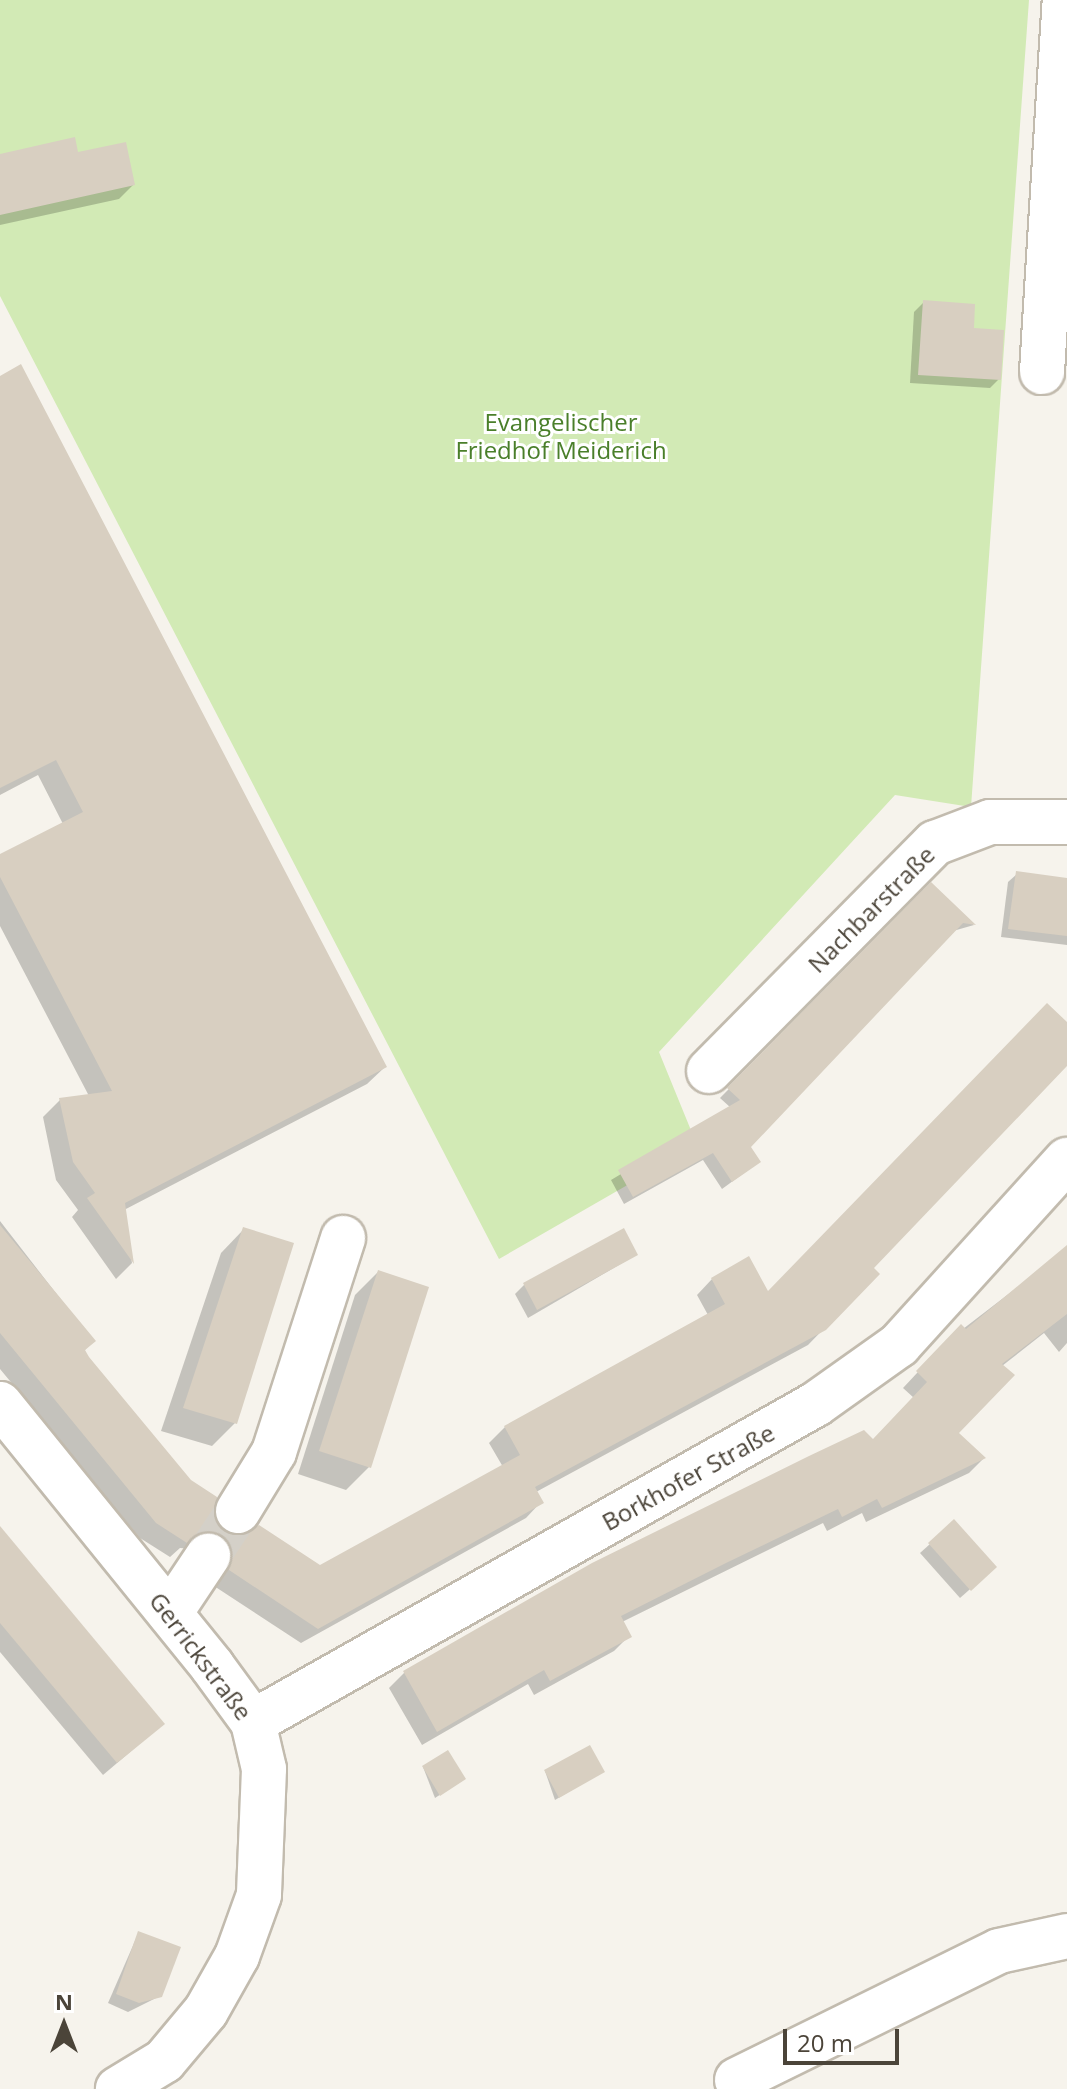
<!DOCTYPE html>
<html>
<head>
<meta charset="utf-8">
<style>
	body { margin:0 }
	#map { position:relative; width:1067px; height:2089px; overflow:hidden; background:#f6f3ec; font-family:"Open Sans",sans-serif }
	div>[style] { position:absolute }
	.green>* { inset:0; background:#d2eab5 }
	.shadow>* { inset:0; background:#0003 }
	.building>* { inset:0; background:#d8cfc1 }
	.minor-tunnel>* { height:44px; margin-top:-22px; transform-origin:0; background:repeating-linear-gradient(90deg,#d4d0c8 0 44px,transparent 0 66px) }
	.roads { filter:drop-shadow(2px 0 #c2bbae) drop-shadow(-2px 0 #c2bbae) drop-shadow(0 2px #c2bbae) drop-shadow(0 -2px #c2bbae) }
	.minor>* { height:44px; margin:-22px; padding:0 22px; transform-origin:22px; border-radius:22px; background:#fff }
	span { translate:-50% -50%; white-space:nowrap; text-align:center; line-height:1.15; -webkit-text-stroke:6px #fff; paint-order:stroke }
	.park-label { font-size:24px; color:#4a7f2a }
	.street-label { font-size:24px; color:#4b4439 }
	.north { position:absolute; left:24px; top:1985px; width:80px; height:80px; -webkit-text-stroke:6px #fff; paint-order:stroke; rotate:0deg; font-size:22px; font-weight:700; line-height:32px; text-align:center; color:#4b4439 }
	.north::after { content:''; display:block; margin:auto; width:28px; height:36px; background:#4b4439; clip-path:polygon(50% 0,100% 100%,50% 72%,0 100%) }
	.scale { position:absolute; left:783px; top:2029px; width:116px; height:36px; box-sizing:border-box; border:4px solid #4b4439; border-top:0; padding-left:10px; font-size:24px; line-height:28px; white-space:nowrap; color:#4b4439; -webkit-text-stroke:6px #fff; paint-order:stroke }
</style>
</head>
<body>
<div id="map">
	<div class="green">
		<i style="clip-path:polygon(0 0,1029px 0,971px 807px,895px 795px,659px 1052px,697px 1145px,499px 1259px,0 296px)"></i>
	</div>
	<div class="shadow">
		<i style="clip-path:polygon(77px 155px,133px 185px,119px 199px,0 225px,0 156px)"></i>
		<i style="clip-path:polygon(924px 302px,972px 329px,999px 379px,990px 388px,910px 383px,914px 312px)"></i>
		<i style="clip-path:polygon(0 378px,385px 1067px,367px 1084px,124px 1210px,132px 1263px,116px 1279px,72px 1217px,78px 1210px,56px 1180px,43px 1117px,60px 1100px,89px 1096px,0 926px,0 857px,63px 824px,38px 775px,0 795px)"></i>
		<i style="clip-path:polygon(1017px 874px,1067px 880px,1067px 945px,1001px 937px,1008px 882px)"></i>
		<i style="clip-path:polygon(931px 885px,974px 925px,953px 931px,749px 1147px,759px 1162px,722px 1189px,703px 1160px,624px 1204px,611px 1180px,731px 1108px,720px 1098px)"></i>
		<i style="clip-path:polygon(1067px 1025px,1067px 1064px,871px 1268px,877px 1274px,808px 1345px,536px 1492px,541px 1502px,526px 1518px,301px 1643px,214px 1586px,205px 1550px,180px 1548px,170px 1557px,140px 1538px,0 1369px,0 1221px,93px 1341px,84px 1351px,214px 1525px,320px 1567px,503px 1467px,489px 1443px,505px 1427px,708px 1315px,697px 1295px,712px 1279px,767px 1294px)"></i>
		<i style="clip-path:polygon(244px 1229px,235px 1423px,212px 1446px,161px 1431px,221px 1253px)"></i>
		<i style="clip-path:polygon(1067px 1249px,1067px 1343px,1059px 1352px,1044px 1333px,1002px 1366px,957px 1433px,984px 1458px,969px 1473px,866px 1522px,862px 1513px,827px 1531px,823px 1523px,622px 1622px,629px 1636px,614px 1651px,534px 1695px,528px 1684px,422px 1745px,389px 1688px,405px 1672px,873px 1441px,914px 1398px,903px 1388px,946px 1342px)"></i>
		<i style="clip-path:polygon(636px 1255px,528px 1318px,515px 1294px,524px 1285px)"></i>
		<i style="clip-path:polygon(378px 1272px,369px 1467px,346px 1490px,298px 1474px,355px 1295px)"></i>
		<i style="clip-path:polygon(0 1529px,163px 1724px,103px 1775px,0 1652px)"></i>
		<i style="clip-path:polygon(930px 1544px,985px 1576px,960px 1598px,920px 1553px)"></i>
		<i style="clip-path:polygon(423px 1767px,464px 1779px,435px 1798px)"></i>
		<i style="clip-path:polygon(545px 1771px,602px 1772px,555px 1800px)"></i>
		<i style="clip-path:polygon(138px 1934px,160px 1996px,128px 2012px,108px 2003px)"></i>
	</div>
	<div class="building">
		<i style="clip-path:polygon(75px 137px,78px 152px,126px 142px,135px 185px,0 215px,0 154px)"></i>
		<i style="clip-path:polygon(923px 300px,975px 304px,974px 328px,1004px 330px,1001px 380px,918px 375px)"></i>
		<i style="clip-path:polygon(21px 364px,387px 1067px,125px 1203px,134px 1264px,87px 1198px,95px 1193px,73px 1162px,59px 1098px,112px 1091px,0 877px,0 854px,83px 812px,56px 760px,0 788px,0 376px)"></i>
		<i style="clip-path:polygon(1016px 871px,1067px 878px,1067px 936px,1008px 929px)"></i>
		<i style="clip-path:polygon(931px 882px,976px 925px,963px 923px,751px 1147px,761px 1162px,732px 1182px,713px 1153px,633px 1197px,618px 1170px,740px 1100px,727px 1088px)"></i>
		<i style="clip-path:polygon(1047px 1003px,1067px 1022px,1067px 1066px,874px 1268px,880px 1274px,826px 1330px,535px 1487px,544px 1503px,318px 1629px,229px 1570px,231px 1546px,221px 1535px,198px 1533px,187px 1543px,156px 1523px,0 1333px,0 1225px,96px 1341px,85px 1350px,89px 1357px,191px 1480px,217px 1497px,217px 1524px,237px 1536px,259px 1525px,320px 1565px,520px 1455px,504px 1426px,725px 1304px,711px 1278px,749px 1256px,768px 1291px)"></i>
		<i style="clip-path:polygon(243px 1227px,294px 1243px,237px 1424px,183px 1408px)"></i>
		<i style="clip-path:polygon(624px 1228px,638px 1255px,537px 1310px,523px 1283px)"></i>
		<i style="clip-path:polygon(1067px 1245px,1067px 1314px,1002px 1364px,1015px 1375px,959px 1433px,986px 1458px,882px 1508px,877px 1499px,842px 1517px,838px 1509px,726px 1563px,621px 1616px,632px 1637px,550px 1681px,544px 1670px,437px 1732px,403px 1671px,592px 1563px,809px 1456px,864px 1430px,873px 1439px,927px 1382px,916px 1371px,961px 1324px,966px 1329px)"></i>
		<i style="clip-path:polygon(378px 1270px,429px 1287px,371px 1468px,319px 1451px)"></i>
		<i style="clip-path:polygon(954px 1519px,997px 1567px,971px 1591px,928px 1543px)"></i>
		<i style="clip-path:polygon(0 1526px,165px 1724px,117px 1763px,0 1623px)"></i>
		<i style="clip-path:polygon(590px 1745px,605px 1772px,559px 1798px,544px 1770px)"></i>
		<i style="clip-path:polygon(448px 1750px,466px 1779px,440px 1796px,422px 1766px)"></i>
		<i style="clip-path:polygon(138px 1931px,181px 1947px,162px 1997px,139px 2003px,116px 1994px)"></i>
	</div>
	<div class="minor-tunnel">
		<i style="left:208px;top:1556px;width:54px;rotate:-56.3deg"></i>
	</div>
	<div class="roads">
		<div class="minor">
			<i style="left:1042px;top:372px;width:373px;rotate:-86.5deg"></i>
			<i style="left:709px;top:1071px;width:321px;rotate:-45.3deg"></i>
			<i style="left:935px;top:843px;width:59px;rotate:-20.9deg"></i>
			<i style="left:990px;top:822px;width:77px"></i>
			<i style="left:0;top:1404px;width:337px;rotate:51deg"></i>
			<i style="left:212px;top:1666px;width:69px;rotate:53.8deg"></i>
			<i style="left:253px;top:1722px;width:48px;rotate:76.8deg"></i>
			<i style="left:264px;top:1769px;width:126px;rotate:92.3deg"></i>
			<i style="left:259px;top:1895px;width:65px;rotate:109.8deg"></i>
			<i style="left:237px;top:1956px;width:63px;rotate:119.4deg"></i>
			<i style="left:206px;top:2011px;width:65px;rotate:130deg"></i>
			<i style="left:164px;top:2061px;width:54px;rotate:148.7deg"></i>
			<i style="left:238px;top:1511px;width:69px;rotate:-58.6deg"></i>
			<i style="left:274px;top:1452px;width:225px;rotate:-72.1deg"></i>
			<i style="left:170px;top:1613px;width:69px;rotate:-56.3deg"></i>
			<i style="left:253px;top:1722px;width:647px;rotate:-29.46deg"></i>
			<i style="left:816px;top:1404px;width:102px;rotate:-35.4deg"></i>
			<i style="left:899px;top:1345px;width:250px;rotate:-47.8deg"></i>
			<i style="left:737px;top:2080px;width:292px;rotate:-26.2deg"></i>
			<i style="left:999px;top:1951px;width:70px;rotate:-12.4deg"></i>
		</div>
	</div>
	<div class="park-label">
		<span style="left:561px;top:436px">Evangelischer<br>Friedhof Meiderich</span>
	</div>
	<div class="street-label">
		<span style="left:871px;top:909px;rotate:-45deg">Nachbarstraße</span>
		<span style="left:688px;top:1477px;rotate:-29deg">Borkhofer Straße</span>
		<span style="left:201px;top:1656px;rotate:53deg">Gerrickstraße</span>
	</div>
	<div class="north">N</div>
	<div class="scale">20 m</div>
</div>
</body>
</html>
